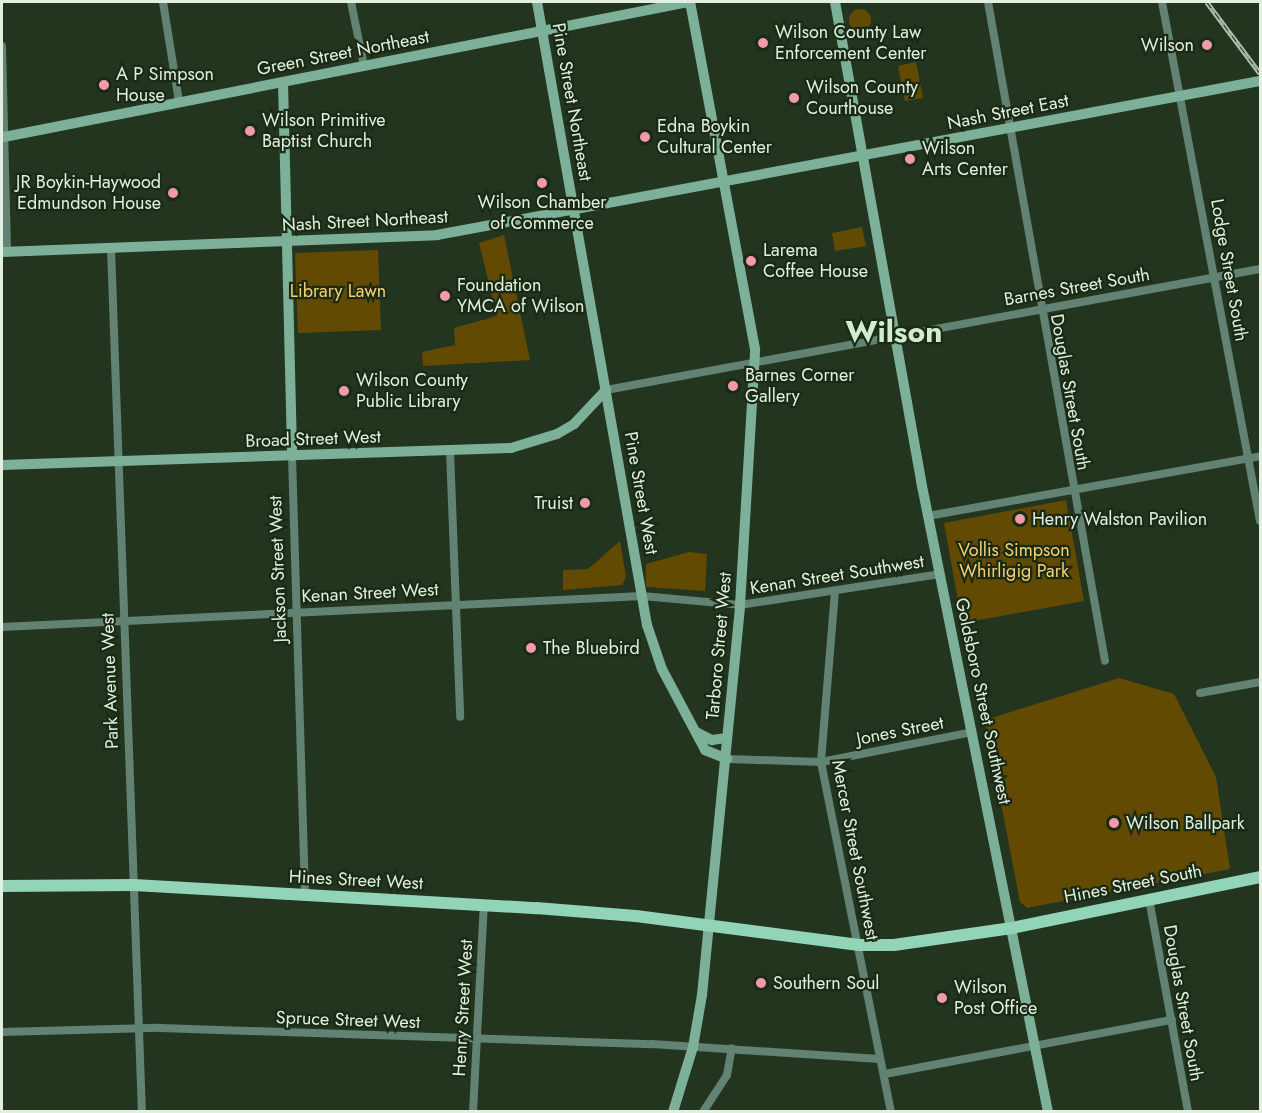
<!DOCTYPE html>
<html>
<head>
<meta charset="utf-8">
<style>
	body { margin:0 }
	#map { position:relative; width:1262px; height:1113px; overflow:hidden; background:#23351f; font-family:Jost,sans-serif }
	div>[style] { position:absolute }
	.green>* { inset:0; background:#624a03 }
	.round { border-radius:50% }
	.street>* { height:8px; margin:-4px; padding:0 4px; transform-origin:4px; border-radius:4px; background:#628273 }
	.secondary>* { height:10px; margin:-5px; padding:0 5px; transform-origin:5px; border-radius:5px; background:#7db099 }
	.primary>* { height:12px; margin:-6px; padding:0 6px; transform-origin:6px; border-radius:6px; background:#91d4b7 }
	.rail>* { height:4.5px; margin-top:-2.25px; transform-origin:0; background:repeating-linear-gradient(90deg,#1a2b15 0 7px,#aebcab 0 14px); box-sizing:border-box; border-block:2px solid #aebcab }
	.dots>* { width:16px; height:16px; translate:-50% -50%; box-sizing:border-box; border:3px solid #1a2b15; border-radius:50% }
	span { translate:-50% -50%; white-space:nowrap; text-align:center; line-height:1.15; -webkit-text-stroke:4.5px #1a2b15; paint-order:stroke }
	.poi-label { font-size:18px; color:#e3efe0 }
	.left { translate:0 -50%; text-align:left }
	.right { translate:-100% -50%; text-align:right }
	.street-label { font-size:18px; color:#e3efe0 }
	.park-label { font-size:18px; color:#f9d070 }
	.town-label { font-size:30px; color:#d5ebcf; font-weight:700 }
	.frame { position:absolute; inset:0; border:3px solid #e3efe0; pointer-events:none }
</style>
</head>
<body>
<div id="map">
	<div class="green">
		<i class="round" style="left:849px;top:9px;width:22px;height:22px"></i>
		<i style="clip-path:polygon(916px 62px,923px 98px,905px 101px,898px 66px)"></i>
		<i style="clip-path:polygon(862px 227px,866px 246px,835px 251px,832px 233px)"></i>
		<i style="clip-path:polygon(504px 235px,530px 360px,423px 366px,422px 352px,455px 345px,454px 328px,497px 316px,479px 243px)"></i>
		<i style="clip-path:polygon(378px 250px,381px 330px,298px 333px,295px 253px)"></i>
		<i style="clip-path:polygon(1066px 500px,1084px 601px,962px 623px,944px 523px)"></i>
		<i style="clip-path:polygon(620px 541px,626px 577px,622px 585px,563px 590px,563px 570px,588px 569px)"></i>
		<i style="clip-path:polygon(689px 552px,707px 554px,705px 591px,646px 587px,646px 564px)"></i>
		<i style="clip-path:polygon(1119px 678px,1174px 694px,1216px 777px,1230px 869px,1027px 908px,1020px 902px,985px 720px)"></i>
	</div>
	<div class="street">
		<i style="left:163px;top:2px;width:101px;rotate:80.9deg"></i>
		<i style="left:351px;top:2px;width:65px;rotate:78.5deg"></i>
		<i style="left:988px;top:2px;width:669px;rotate:79.93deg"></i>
		<i style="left:1162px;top:2px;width:528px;rotate:79.31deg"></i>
		<i style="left:2px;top:46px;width:206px;rotate:88.6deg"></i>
		<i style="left:111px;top:248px;width:865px;rotate:87.95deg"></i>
		<i style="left:606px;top:390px;width:665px;rotate:-10.48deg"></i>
		<i style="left:450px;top:451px;width:266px;rotate:87.8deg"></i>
		<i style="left:292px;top:456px;width:439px;rotate:88.3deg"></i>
		<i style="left:928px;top:516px;width:337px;rotate:-10.2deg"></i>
		<i style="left:835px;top:591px;width:172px;rotate:94.7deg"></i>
		<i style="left:821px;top:762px;width:357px;rotate:78.7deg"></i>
		<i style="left:2px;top:627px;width:641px;rotate:-2.77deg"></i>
		<i style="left:642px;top:596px;width:98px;rotate:5.2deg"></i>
		<i style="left:740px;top:605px;width:202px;rotate:-8.8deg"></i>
		<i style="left:1200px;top:693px;width:61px;rotate:-10.4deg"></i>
		<i style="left:727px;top:759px;width:94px;rotate:1.8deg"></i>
		<i style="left:821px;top:762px;width:154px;rotate:-11.2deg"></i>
		<i style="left:1149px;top:899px;width:217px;rotate:79.6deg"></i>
		<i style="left:2px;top:1032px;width:158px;rotate:-1.5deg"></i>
		<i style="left:160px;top:1028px;width:492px;rotate:1.9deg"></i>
		<i style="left:652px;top:1044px;width:228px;rotate:3.8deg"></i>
		<i style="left:885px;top:1074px;width:292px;rotate:-10.7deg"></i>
		<i style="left:473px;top:1112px;width:207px;rotate:-87deg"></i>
		<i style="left:703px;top:1112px;width:44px;rotate:-57deg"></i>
		<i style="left:727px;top:1075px;width:27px;rotate:-80deg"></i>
	</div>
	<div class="secondary">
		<i style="left:537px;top:2px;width:633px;rotate:79.99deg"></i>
		<i style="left:647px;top:625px;width:46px;rotate:71.2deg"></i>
		<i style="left:662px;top:669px;width:92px;rotate:62deg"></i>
		<i style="left:705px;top:750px;width:24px;rotate:22deg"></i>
		<i style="left:835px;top:2px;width:487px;rotate:79.8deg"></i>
		<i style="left:921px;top:481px;width:644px;rotate:78.62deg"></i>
		<i style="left:283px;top:82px;width:374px;rotate:88.6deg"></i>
		<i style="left:4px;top:137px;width:697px;rotate:-11.16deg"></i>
		<i style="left:2px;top:252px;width:435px;rotate:-2.2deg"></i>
		<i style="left:437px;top:235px;width:837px;rotate:-10.6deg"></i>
		<i style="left:2px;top:465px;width:509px;rotate:-1.91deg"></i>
		<i style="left:511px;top:448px;width:48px;rotate:-16.9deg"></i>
		<i style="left:557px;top:434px;width:20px;rotate:-30deg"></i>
		<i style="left:574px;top:424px;width:47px;rotate:-46.7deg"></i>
		<i style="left:696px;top:732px;width:18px;rotate:27deg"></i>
		<i style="left:712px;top:740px;width:15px;rotate:-8deg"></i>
		<i style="left:673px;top:1112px;width:68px;rotate:-72.9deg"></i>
		<i style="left:693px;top:1047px;width:53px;rotate:-80.2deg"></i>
		<i style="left:702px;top:995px;width:392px;rotate:-84.4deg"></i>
		<i style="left:740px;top:605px;width:256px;rotate:-86.6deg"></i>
		<i style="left:755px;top:349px;width:353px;rotate:-100.6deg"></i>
	</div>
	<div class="primary">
		<i style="left:2px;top:886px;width:132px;rotate:-0.4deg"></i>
		<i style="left:134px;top:885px;width:403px;rotate:3.3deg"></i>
		<i style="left:536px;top:908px;width:100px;rotate:4.6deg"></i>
		<i style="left:636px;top:916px;width:225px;rotate:7.4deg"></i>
		<i style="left:859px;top:945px;width:35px"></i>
		<i style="left:894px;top:945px;width:119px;rotate:-8.2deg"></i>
		<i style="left:1012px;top:928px;width:253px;rotate:-11.6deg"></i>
	</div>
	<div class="rail">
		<i style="left:1207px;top:2px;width:89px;rotate:53.3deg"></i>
	</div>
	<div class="dots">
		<i style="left:763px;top:43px;background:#f39aaa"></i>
		<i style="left:1207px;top:45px;background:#f39aaa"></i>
		<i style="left:104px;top:85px;background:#f39aaa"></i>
		<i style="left:794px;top:98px;background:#f39aaa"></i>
		<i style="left:250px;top:131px;background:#f39aaa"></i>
		<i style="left:645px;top:137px;background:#f39aaa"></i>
		<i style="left:910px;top:159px;background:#f39aaa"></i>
		<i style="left:542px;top:183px;background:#f39aaa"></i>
		<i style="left:173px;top:193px;background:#f39aaa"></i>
		<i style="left:751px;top:261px;background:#f39aaa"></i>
		<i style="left:445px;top:296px;background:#f39aaa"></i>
		<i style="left:733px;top:386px;background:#f39aaa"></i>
		<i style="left:344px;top:391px;background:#f39aaa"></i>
		<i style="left:585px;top:503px;background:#f39aaa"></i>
		<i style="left:1020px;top:519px;background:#f39aaa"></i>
		<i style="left:531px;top:648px;background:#f39aaa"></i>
		<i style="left:1114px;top:823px;background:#f39aaa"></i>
		<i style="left:761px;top:983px;background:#f39aaa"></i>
		<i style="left:942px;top:998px;background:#f39aaa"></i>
	</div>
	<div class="poi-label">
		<span class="left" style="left:775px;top:43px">Wilson County Law<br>Enforcement Center</span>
		<span class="right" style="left:1194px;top:45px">Wilson</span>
		<span class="left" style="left:116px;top:85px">A P Simpson<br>House</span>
		<span class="left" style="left:806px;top:98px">Wilson County<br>Courthouse</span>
		<span class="left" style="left:262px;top:131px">Wilson Primitive<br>Baptist Church</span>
		<span class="left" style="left:657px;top:137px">Edna Boykin<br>Cultural Center</span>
		<span class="left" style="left:922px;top:159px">Wilson<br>Arts Center</span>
		<span class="right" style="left:161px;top:193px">JR Boykin-Haywood<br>Edmundson House</span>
		<span style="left:542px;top:213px">Wilson Chamber<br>of Commerce</span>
		<span class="left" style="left:763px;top:261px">Larema<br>Coffee House</span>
		<span class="left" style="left:457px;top:296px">Foundation<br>YMCA of Wilson</span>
		<span class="left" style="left:745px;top:386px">Barnes Corner<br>Gallery</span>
		<span class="left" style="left:356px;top:391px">Wilson County<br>Public Library</span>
		<span class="right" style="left:573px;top:503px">Truist</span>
		<span class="left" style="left:1032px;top:519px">Henry Walston Pavilion</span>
		<span class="left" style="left:543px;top:648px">The Bluebird</span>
		<span class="left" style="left:1126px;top:823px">Wilson Ballpark</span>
		<span class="left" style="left:773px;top:983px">Southern Soul</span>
		<span class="left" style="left:954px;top:998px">Wilson<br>Post Office</span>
	</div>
	<div class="street-label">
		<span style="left:343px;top:53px;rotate:-11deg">Green Street Northeast</span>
		<span style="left:572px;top:102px;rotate:80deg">Pine Street Northeast</span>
		<span style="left:1008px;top:112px;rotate:-11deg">Nash Street East</span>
		<span style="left:365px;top:221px;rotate:-3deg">Nash Street Northeast</span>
		<span style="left:1229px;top:270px;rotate:80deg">Lodge Street South</span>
		<span style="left:1077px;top:287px;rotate:-10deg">Barnes Street South</span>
		<span style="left:1070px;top:392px;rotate:80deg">Douglas Street South</span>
		<span style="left:313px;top:439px;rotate:-2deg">Broad Street West</span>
		<span style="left:641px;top:493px;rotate:80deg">Pine Street West</span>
		<span style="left:278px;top:569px;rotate:-92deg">Jackson Street West</span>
		<span style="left:837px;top:575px;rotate:-9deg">Kenan Street Southwest</span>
		<span style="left:370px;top:593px;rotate:-3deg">Kenan Street West</span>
		<span style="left:719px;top:646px;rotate:-85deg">Tarboro Street West</span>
		<span style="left:110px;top:681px;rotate:-92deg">Park Avenue West</span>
		<span style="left:983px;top:701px;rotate:78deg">Goldsboro Street Southwest</span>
		<span style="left:900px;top:731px;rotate:-11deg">Jones Street</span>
		<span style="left:855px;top:850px;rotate:79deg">Mercer Street Southwest</span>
		<span style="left:356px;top:880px;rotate:3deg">Hines Street West</span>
		<span style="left:1133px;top:884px;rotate:-11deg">Hines Street South</span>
		<span style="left:1183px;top:1003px;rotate:80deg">Douglas Street South</span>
		<span style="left:463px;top:1008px;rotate:-87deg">Henry Street West</span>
		<span style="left:348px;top:1020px;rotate:2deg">Spruce Street West</span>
	</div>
	<div class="park-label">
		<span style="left:338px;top:291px">Library Lawn</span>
		<span style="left:1014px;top:561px">Vollis Simpson<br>Whirligig Park</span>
	</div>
	<div class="town-label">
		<span style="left:894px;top:332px">Wilson</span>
	</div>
	<div class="frame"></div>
</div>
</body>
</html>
